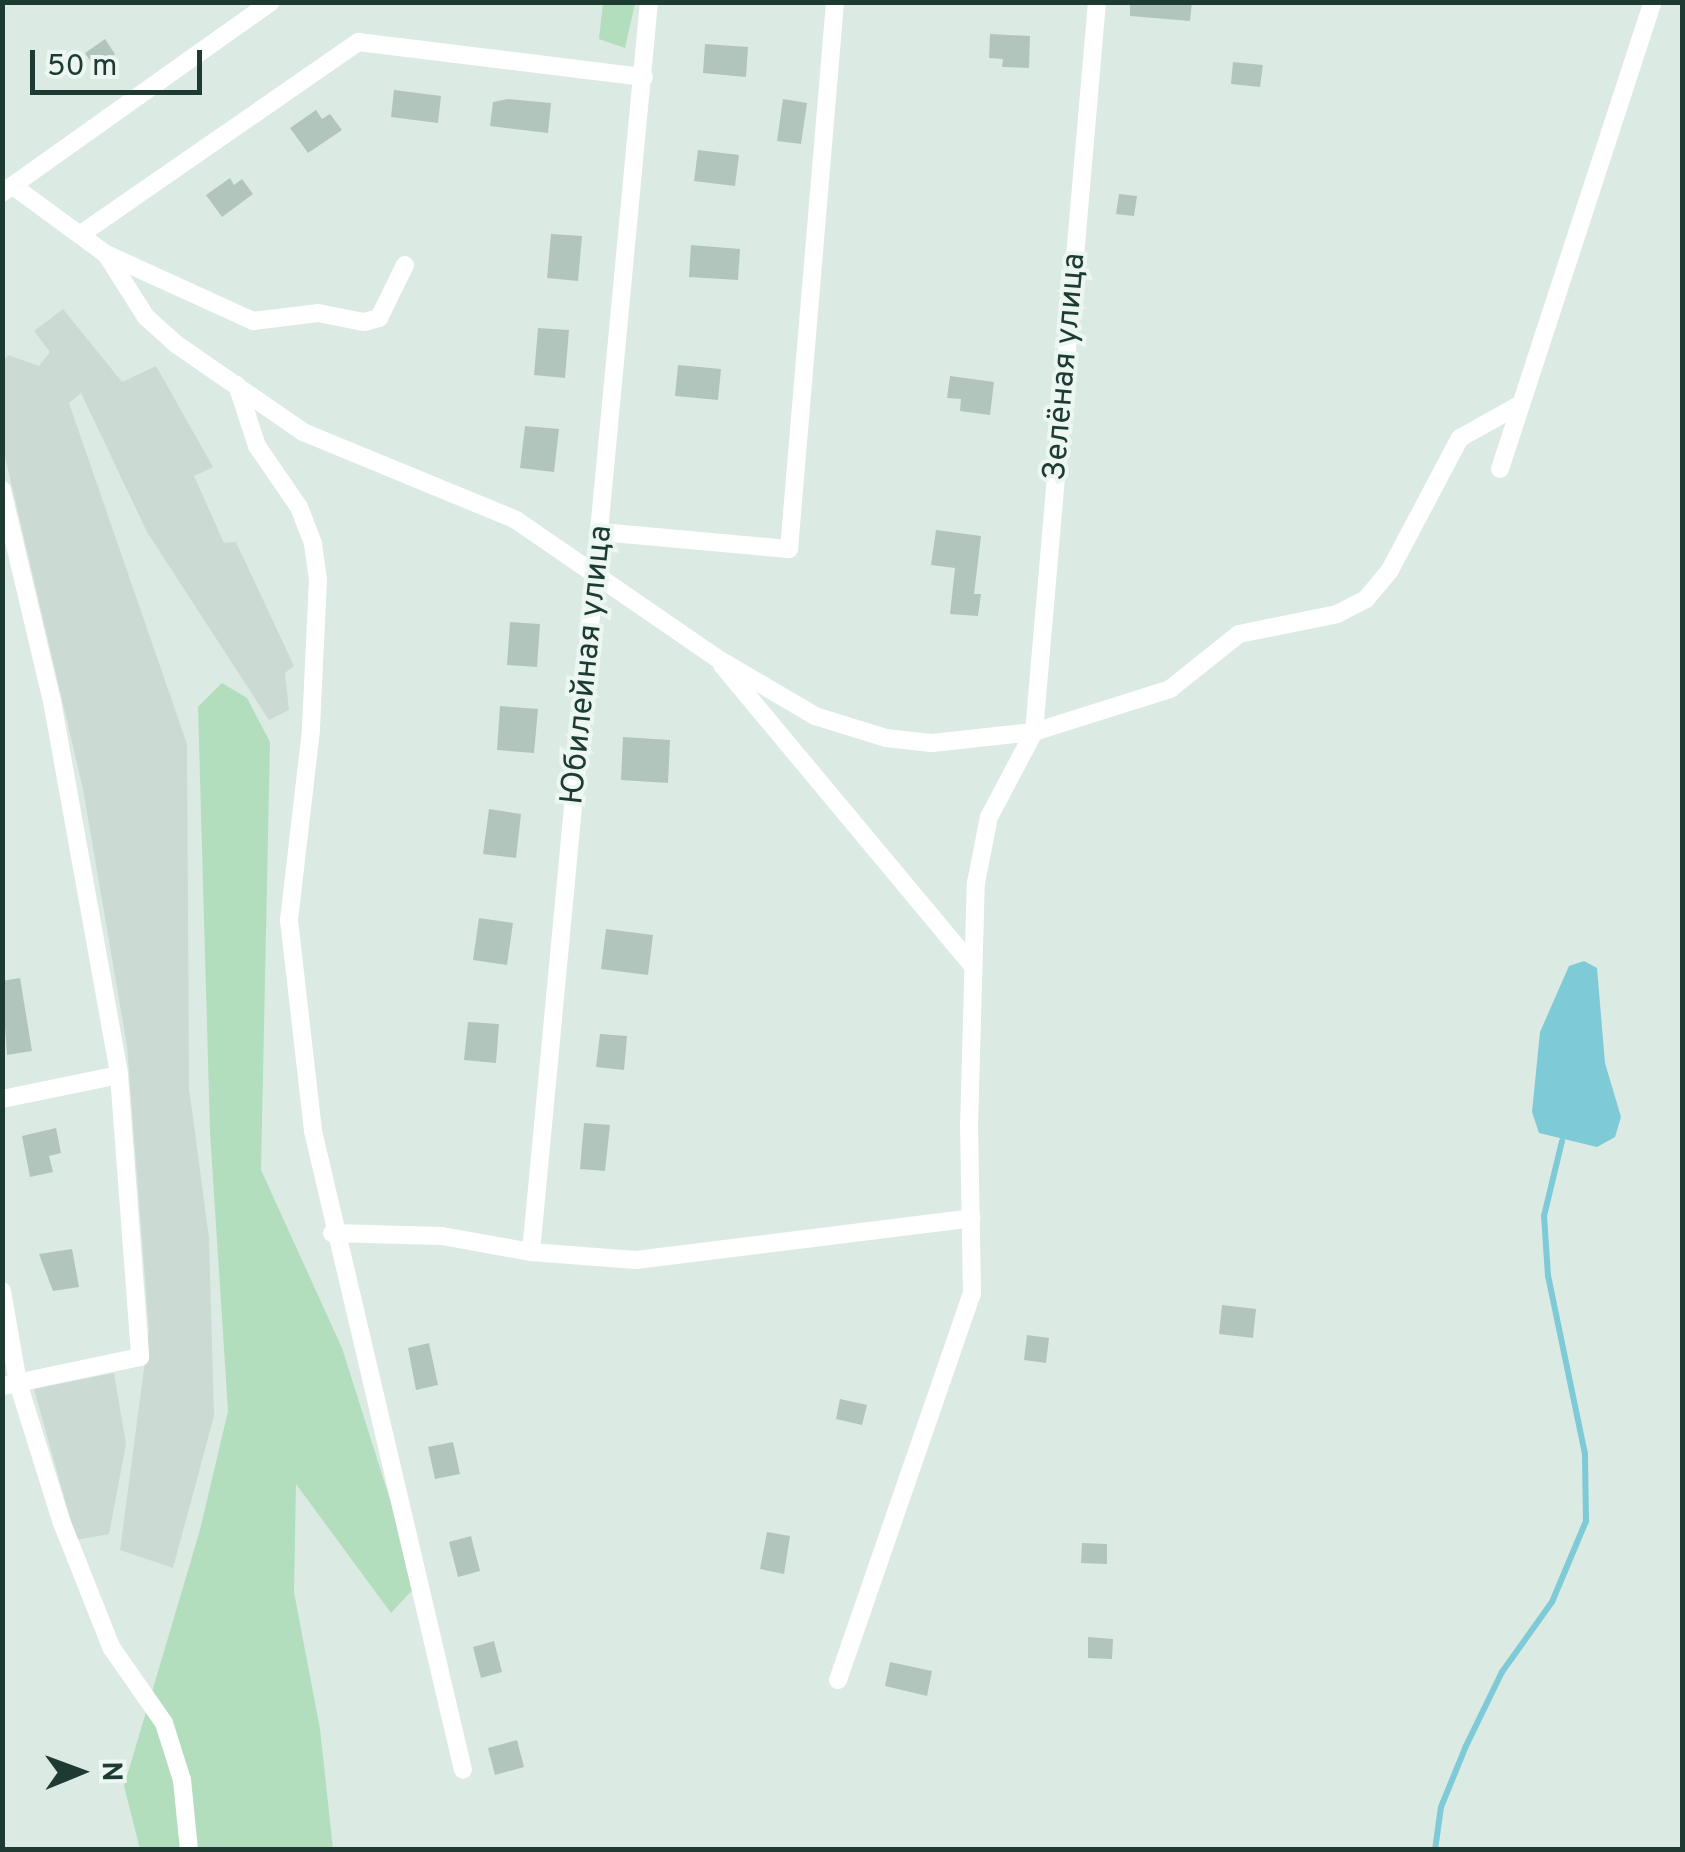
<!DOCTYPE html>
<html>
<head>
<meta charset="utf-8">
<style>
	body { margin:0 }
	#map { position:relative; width:1685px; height:1852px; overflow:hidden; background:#dceae4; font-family:Overpass,sans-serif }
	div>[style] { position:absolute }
	.built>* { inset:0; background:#cbdad3 }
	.green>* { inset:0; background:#b2debd }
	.water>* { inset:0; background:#7ecad6 }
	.stream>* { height:6px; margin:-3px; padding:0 3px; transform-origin:3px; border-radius:3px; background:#7ecad6 }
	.building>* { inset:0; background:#b2c5bd }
	.minor>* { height:18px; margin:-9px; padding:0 9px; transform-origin:9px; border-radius:9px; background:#fff }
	span { translate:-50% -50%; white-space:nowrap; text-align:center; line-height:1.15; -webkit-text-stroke:8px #edf7f2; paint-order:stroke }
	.street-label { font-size:32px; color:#1d3b32 }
	.frame { position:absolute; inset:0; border:5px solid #1d3b32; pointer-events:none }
	.north { position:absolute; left:30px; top:1722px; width:100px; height:100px; -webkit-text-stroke:8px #edf7f2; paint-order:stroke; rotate:89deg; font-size:28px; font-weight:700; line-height:40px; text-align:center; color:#1d3b32 }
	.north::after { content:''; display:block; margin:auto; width:35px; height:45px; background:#1d3b32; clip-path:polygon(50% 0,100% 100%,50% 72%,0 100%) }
	.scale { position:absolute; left:30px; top:50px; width:172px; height:45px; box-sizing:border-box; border:5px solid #1d3b32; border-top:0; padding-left:12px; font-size:30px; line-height:35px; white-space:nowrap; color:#1d3b32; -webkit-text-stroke:8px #edf7f2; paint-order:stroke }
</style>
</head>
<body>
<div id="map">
	<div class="built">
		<i style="clip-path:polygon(63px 309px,122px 382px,156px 366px,213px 467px,194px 476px,224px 543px,236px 542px,294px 666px,285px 673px,289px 710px,269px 720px,147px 532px,81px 393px,69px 403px,187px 744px,189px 1088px,209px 1238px,214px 1416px,173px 1568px,120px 1550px,149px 1331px,127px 1046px,83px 789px,3px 448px,2px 363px,8px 355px,39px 366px,50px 352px,34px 331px)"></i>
		<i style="clip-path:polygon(114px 1373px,126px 1444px,109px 1534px,76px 1540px,34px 1389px)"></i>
	</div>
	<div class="green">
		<i style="clip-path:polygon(603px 3px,635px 3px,625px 48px,599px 39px)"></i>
		<i style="clip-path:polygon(222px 683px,247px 698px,270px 742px,261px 1170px,342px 1348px,417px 1585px,391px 1613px,296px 1484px,294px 1592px,320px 1729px,333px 1849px,140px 1849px,124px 1786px,200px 1530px,228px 1411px,210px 1132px,198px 707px)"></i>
	</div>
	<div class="water">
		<i style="clip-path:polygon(1584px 961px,1597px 968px,1605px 1063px,1621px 1117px,1615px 1137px,1597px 1147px,1539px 1133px,1532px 1112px,1540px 1032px,1569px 966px)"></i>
	</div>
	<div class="stream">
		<i style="left:1435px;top:1850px;width:43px;rotate:-82.1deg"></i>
		<i style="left:1441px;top:1807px;width:66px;rotate:-67.7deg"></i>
		<i style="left:1466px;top:1746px;width:82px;rotate:-64.1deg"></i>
		<i style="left:1502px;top:1672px;width:86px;rotate:-54.5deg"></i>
		<i style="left:1552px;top:1602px;width:88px;rotate:-67.2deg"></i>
		<i style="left:1586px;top:1521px;width:67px;rotate:-90.9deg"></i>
		<i style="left:1585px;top:1454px;width:182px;rotate:-101.7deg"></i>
		<i style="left:1548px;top:1276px;width:60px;rotate:-93.8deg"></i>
		<i style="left:1544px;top:1216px;width:77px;rotate:-76.5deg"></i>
	</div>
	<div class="building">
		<i style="clip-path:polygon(1130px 2px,1192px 2px,1190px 21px,1130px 16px)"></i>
		<i style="clip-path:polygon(990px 34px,1030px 36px,1029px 68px,1002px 67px,1003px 59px,989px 58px)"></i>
		<i style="clip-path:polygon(105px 39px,115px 54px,95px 68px,85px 53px)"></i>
		<i style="clip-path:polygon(705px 44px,748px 47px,746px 77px,703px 73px)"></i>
		<i style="clip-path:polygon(1233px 62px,1263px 65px,1260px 87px,1231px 84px)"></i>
		<i style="clip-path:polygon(394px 90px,441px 96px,438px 123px,391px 117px)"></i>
		<i style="clip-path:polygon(508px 99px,551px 103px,548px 133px,490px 126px,493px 102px)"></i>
		<i style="clip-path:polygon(783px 99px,807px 103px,801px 144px,777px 141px)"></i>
		<i style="clip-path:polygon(316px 110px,322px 119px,330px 114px,342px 130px,308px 153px,290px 128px)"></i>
		<i style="clip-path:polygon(698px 150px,739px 155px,735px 186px,694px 181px)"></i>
		<i style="clip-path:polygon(230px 178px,234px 185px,242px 179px,253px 194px,222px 217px,206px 195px)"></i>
		<i style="clip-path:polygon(1119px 194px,1137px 196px,1134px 216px,1116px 214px)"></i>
		<i style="clip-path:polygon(551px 234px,582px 236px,578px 281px,547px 278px)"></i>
		<i style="clip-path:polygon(691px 245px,740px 249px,738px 280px,689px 277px)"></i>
		<i style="clip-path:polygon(538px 328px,569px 330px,565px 378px,534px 375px)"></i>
		<i style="clip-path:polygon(678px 365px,721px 369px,718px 400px,675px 396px)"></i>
		<i style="clip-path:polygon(950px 376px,994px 382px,990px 415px,960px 411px,961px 399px,947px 398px)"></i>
		<i style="clip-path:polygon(525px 426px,559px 429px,554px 472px,520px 468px)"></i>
		<i style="clip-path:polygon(936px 530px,981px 536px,974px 594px,981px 594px,978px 616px,950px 614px,955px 568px,931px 565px)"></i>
		<i style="clip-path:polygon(510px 622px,540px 624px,537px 667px,507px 665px)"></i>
		<i style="clip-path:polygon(500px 706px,538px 709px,534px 753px,497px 750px)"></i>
		<i style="clip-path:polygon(623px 737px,670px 740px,668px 783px,621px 780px)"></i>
		<i style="clip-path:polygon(489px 809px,521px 814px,516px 858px,483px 854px)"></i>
		<i style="clip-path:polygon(479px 918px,513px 923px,507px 965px,473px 960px)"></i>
		<i style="clip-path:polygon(606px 929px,653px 935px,648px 975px,601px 969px)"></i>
		<i style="clip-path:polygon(20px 978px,32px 1051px,7px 1055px,2px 981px)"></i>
		<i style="clip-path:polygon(468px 1022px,499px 1024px,496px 1063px,464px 1060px)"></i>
		<i style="clip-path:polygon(600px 1034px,627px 1036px,624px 1070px,596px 1067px)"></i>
		<i style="clip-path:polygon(584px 1123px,610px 1125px,605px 1171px,580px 1169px)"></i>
		<i style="clip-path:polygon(56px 1128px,61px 1153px,49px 1156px,53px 1172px,30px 1177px,22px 1136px)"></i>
		<i style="clip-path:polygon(72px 1249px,79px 1287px,53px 1291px,39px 1254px)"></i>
		<i style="clip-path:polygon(1222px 1305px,1256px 1309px,1253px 1338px,1219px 1334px)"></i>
		<i style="clip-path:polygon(1027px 1335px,1049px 1338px,1046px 1363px,1024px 1360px)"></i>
		<i style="clip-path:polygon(429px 1343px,438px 1385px,416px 1390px,408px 1348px)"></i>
		<i style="clip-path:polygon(840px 1399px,867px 1405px,862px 1425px,836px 1419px)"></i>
		<i style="clip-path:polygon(453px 1442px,460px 1474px,435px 1479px,428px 1447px)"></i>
		<i style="clip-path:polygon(767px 1532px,790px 1536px,784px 1574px,760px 1569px)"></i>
		<i style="clip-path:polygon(471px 1536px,480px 1571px,458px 1577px,449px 1542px)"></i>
		<i style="clip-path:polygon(1082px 1543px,1107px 1544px,1107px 1564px,1081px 1563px)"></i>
		<i style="clip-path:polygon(1088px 1637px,1113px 1639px,1112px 1659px,1088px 1658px)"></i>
		<i style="clip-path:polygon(494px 1641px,502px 1672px,481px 1678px,473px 1647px)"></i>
		<i style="clip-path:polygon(890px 1662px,932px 1671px,927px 1696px,885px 1686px)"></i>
		<i style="clip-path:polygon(517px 1740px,524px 1767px,495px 1775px,488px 1748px)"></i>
	</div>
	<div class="minor">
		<i style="left:13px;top:186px;width:115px;rotate:36.2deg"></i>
		<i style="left:106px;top:254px;width:162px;rotate:24.5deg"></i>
		<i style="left:253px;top:321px;width:65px;rotate:-7deg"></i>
		<i style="left:318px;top:313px;width:47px;rotate:11.1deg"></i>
		<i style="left:364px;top:322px;width:16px;rotate:-15deg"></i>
		<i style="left:379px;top:318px;width:59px;rotate:-63.9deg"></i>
		<i style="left:2px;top:193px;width:330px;rotate:-35.4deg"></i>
		<i style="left:81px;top:234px;width:337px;rotate:-34.7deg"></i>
		<i style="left:358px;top:42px;width:288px;rotate:7deg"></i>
		<i style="left:106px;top:254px;width:75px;rotate:57.6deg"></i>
		<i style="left:146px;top:317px;width:40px;rotate:42deg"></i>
		<i style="left:176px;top:344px;width:155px;rotate:34.7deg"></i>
		<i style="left:303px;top:432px;width:230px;rotate:22.4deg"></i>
		<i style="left:516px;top:520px;width:242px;rotate:34.5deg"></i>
		<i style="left:715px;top:657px;width:116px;rotate:30.5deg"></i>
		<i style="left:815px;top:716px;width:74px;rotate:17.2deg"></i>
		<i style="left:886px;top:738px;width:46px;rotate:6.2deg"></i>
		<i style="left:932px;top:743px;width:103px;rotate:-6.2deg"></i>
		<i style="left:1034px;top:732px;width:143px;rotate:-17.5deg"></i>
		<i style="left:1170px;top:689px;width:88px;rotate:-38.6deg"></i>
		<i style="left:1239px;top:634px;width:100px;rotate:-11.5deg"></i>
		<i style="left:1337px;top:614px;width:33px;rotate:-27deg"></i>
		<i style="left:1366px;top:599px;width:38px;rotate:-50deg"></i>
		<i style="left:1390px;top:570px;width:149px;rotate:-62.1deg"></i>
		<i style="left:1460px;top:438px;width:70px;rotate:-29.1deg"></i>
		<i style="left:237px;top:385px;width:64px;rotate:71.8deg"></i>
		<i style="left:257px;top:446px;width:74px;rotate:55.5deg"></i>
		<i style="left:299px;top:507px;width:40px;rotate:69deg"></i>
		<i style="left:313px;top:544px;width:35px;rotate:82deg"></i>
		<i style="left:318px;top:579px;width:151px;rotate:92.7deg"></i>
		<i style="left:311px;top:730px;width:191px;rotate:96.6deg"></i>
		<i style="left:289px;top:920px;width:212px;rotate:83.5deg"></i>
		<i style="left:313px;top:1131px;width:656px;rotate:76.79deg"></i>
		<i style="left:1500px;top:469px;width:491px;rotate:-71.9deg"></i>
		<i style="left:2px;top:490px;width:217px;rotate:76.7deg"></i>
		<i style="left:52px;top:701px;width:380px;rotate:79.8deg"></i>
		<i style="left:119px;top:1075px;width:283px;rotate:85.7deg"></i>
		<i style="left:140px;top:1357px;width:141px;rotate:168.1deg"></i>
		<i style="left:601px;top:532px;width:189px;rotate:5.2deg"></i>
		<i style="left:789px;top:549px;width:549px;rotate:-85.19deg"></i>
		<i style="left:722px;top:665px;width:389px;rotate:50.2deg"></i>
		<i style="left:2px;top:1099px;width:119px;rotate:-11.6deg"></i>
		<i style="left:332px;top:1233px;width:110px;rotate:1.6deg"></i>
		<i style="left:442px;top:1236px;width:90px;rotate:10.2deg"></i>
		<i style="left:531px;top:1252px;width:105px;rotate:4.4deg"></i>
		<i style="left:636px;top:1260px;width:338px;rotate:-7.1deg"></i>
		<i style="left:531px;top:1252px;width:1256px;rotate:-84.61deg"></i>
		<i style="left:2px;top:1291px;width:93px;rotate:80.1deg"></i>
		<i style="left:18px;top:1383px;width:147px;rotate:72.6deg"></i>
		<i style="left:62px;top:1523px;width:133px;rotate:68.4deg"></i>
		<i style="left:111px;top:1647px;width:93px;rotate:55.1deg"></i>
		<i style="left:164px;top:1723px;width:60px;rotate:72.5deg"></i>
		<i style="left:182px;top:1780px;width:70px;rotate:84.3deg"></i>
		<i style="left:838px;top:1680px;width:409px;rotate:-70.9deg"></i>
		<i style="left:972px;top:1294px;width:167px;rotate:-91deg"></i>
		<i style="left:969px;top:1127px;width:244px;rotate:-88.4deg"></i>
		<i style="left:976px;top:883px;width:67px;rotate:-78.9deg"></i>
		<i style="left:989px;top:817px;width:96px;rotate:-62.1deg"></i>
		<i style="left:1034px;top:732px;width:733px;rotate:-85.07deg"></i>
	</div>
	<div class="street-label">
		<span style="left:1066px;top:367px;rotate:-85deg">Зелёная улица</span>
		<span style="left:588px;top:665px;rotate:-84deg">Юбилейная улица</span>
	</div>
	<div class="frame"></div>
	<div class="north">N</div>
	<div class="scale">50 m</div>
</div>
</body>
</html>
